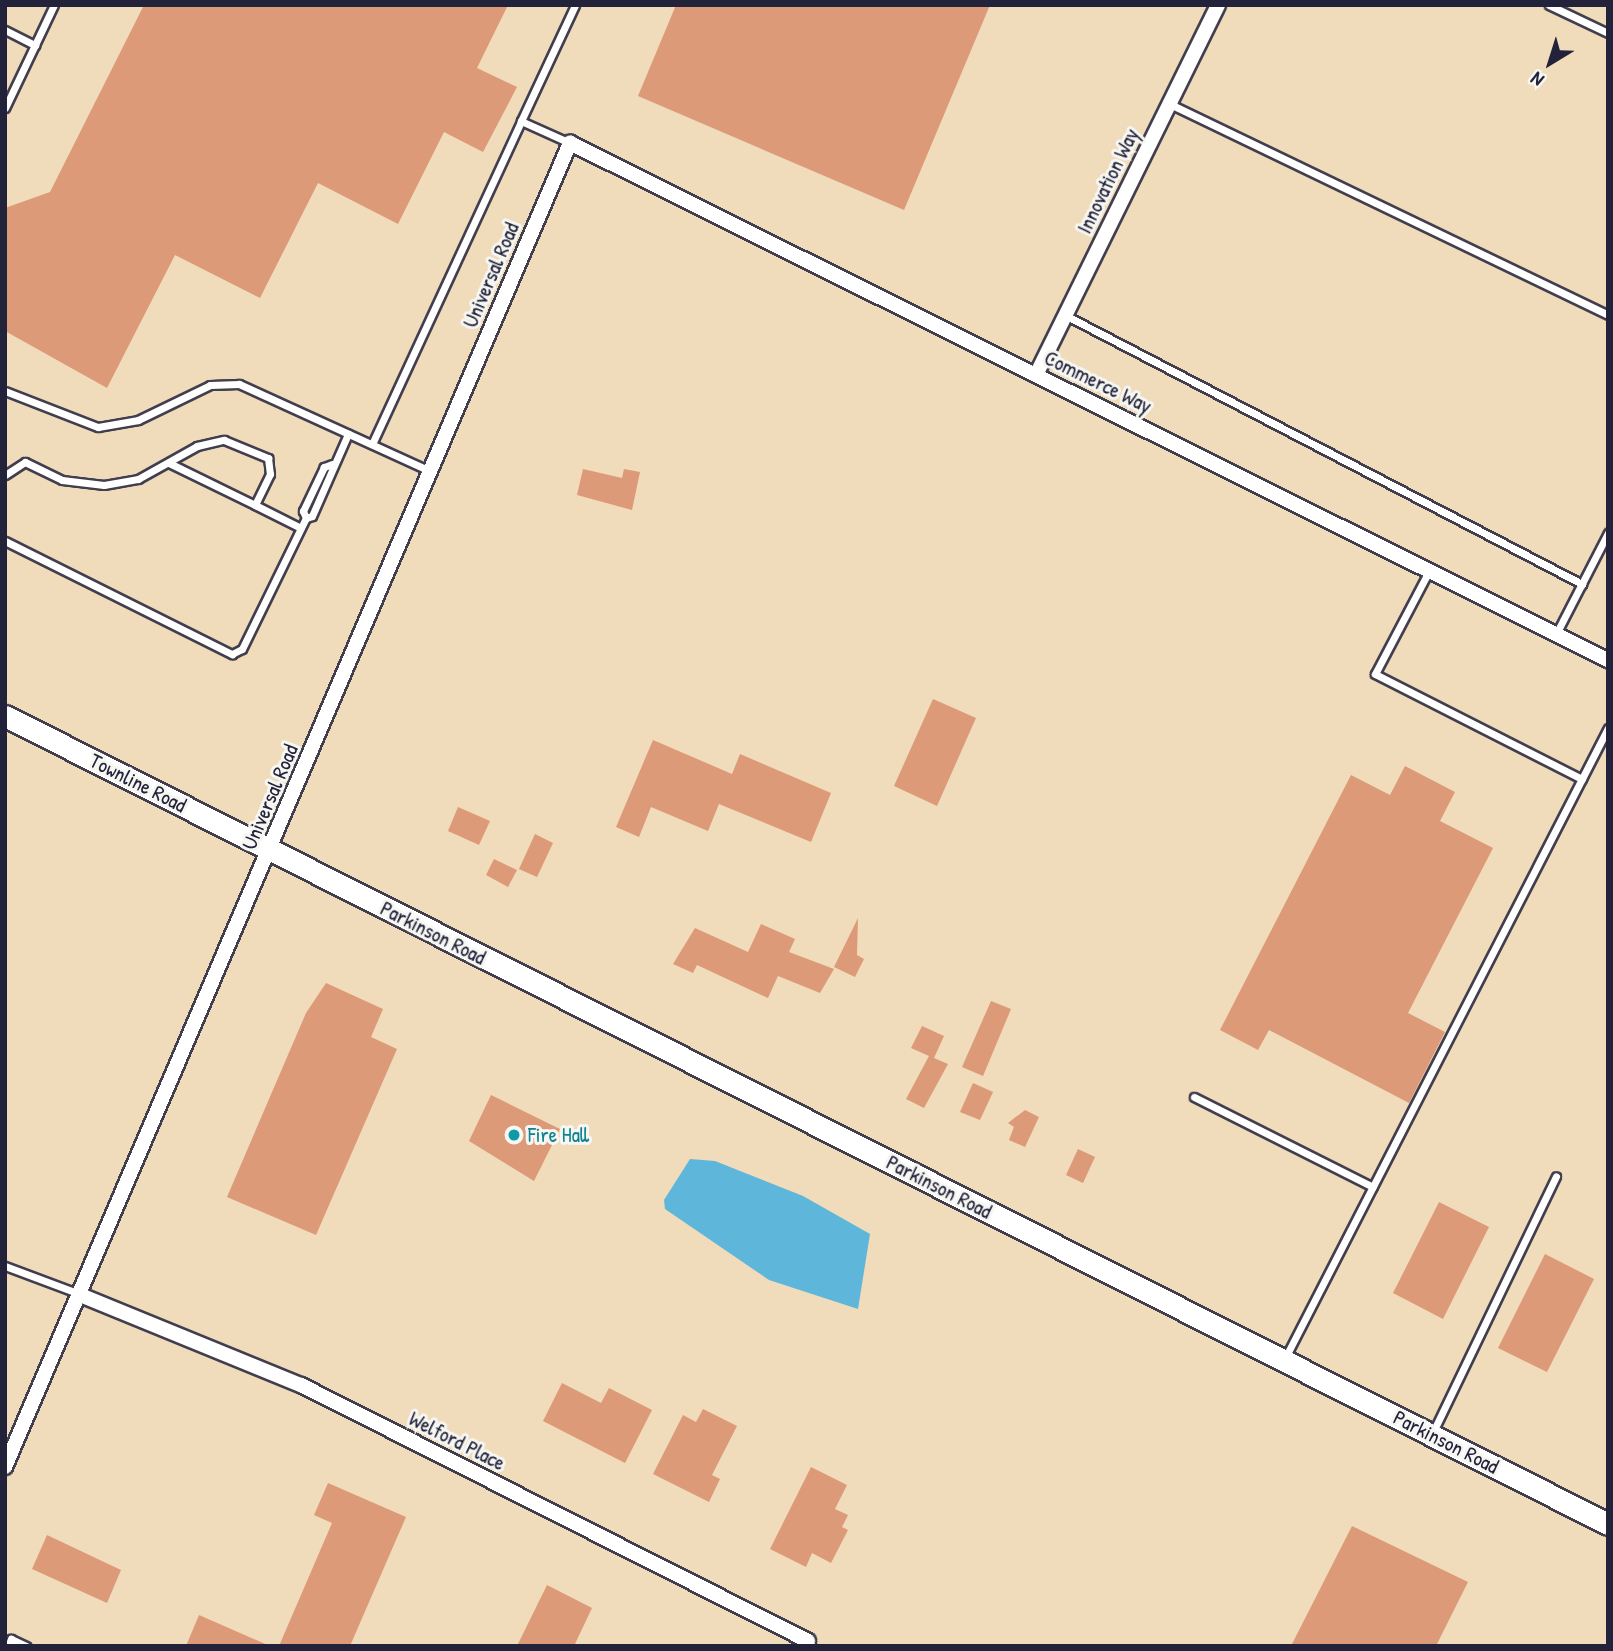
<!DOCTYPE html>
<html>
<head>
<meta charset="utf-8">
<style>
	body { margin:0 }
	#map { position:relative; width:1613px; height:1651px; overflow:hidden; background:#f0dbba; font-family:"Patrick Hand",sans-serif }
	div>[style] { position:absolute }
	.water>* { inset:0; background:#5eb6db }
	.building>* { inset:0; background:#dc9a78 }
	.roads { filter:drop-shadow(2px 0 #413e4e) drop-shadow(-2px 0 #413e4e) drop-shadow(0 2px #413e4e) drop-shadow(0 -2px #413e4e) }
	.service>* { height:7px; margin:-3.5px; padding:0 3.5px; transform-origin:3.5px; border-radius:3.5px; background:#fff }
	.minor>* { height:14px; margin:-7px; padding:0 7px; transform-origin:7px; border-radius:7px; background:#fff }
	.secondary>* { height:21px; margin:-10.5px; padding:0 10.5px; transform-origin:10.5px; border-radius:10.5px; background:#fff }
	.dots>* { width:19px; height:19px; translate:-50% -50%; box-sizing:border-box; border:4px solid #f6f6f2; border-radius:50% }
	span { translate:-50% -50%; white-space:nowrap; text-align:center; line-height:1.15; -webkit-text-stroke:6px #f6f6f2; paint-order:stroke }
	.street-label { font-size:21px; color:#22223b }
	.culture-label { font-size:21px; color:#0d838f }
	.left { translate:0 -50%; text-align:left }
	.frame { position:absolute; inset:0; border:7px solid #22223b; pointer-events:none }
	.north { position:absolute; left:1515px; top:28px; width:70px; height:70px; -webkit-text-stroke:5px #f6f6f2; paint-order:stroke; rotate:218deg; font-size:19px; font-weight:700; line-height:28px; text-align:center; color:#22223b }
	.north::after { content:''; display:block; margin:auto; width:24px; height:32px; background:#22223b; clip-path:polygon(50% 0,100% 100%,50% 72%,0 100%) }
</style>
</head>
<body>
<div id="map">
	<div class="water">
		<i style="clip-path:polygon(690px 1159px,715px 1161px,803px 1196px,870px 1234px,858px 1309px,769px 1280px,665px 1209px,664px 1200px)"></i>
	</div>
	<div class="building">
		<i style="clip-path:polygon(144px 5px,508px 5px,477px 68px,517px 87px,483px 152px,444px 132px,398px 224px,318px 183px,260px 298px,175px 255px,107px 388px,5px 331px,5px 208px,50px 192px)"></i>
		<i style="clip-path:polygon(676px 5px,990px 5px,904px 210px,638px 96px)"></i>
		<i style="clip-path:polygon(583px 469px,622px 478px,624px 469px,640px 472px,632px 510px,577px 495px)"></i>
		<i style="clip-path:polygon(933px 699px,976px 718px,937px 806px,894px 786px)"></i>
		<i style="clip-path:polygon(653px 740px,732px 774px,740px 754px,831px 793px,811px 842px,719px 804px,708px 831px,651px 807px,639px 837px,616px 827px)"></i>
		<i style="clip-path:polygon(1405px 766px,1455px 792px,1440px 821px,1493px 848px,1408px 1013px,1445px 1032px,1409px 1103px,1269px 1030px,1258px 1050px,1220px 1030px,1351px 775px,1390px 795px)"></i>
		<i style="clip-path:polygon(458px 807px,490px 821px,479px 845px,448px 831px)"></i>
		<i style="clip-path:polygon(535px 834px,553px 843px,537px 877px,519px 869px)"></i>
		<i style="clip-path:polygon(494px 859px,517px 870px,508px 887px,486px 875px)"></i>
		<i style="clip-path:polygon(858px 918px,857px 955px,864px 959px,855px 977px,834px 967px)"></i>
		<i style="clip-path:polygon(761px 924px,795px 939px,789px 952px,834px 969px,820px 993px,778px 976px,768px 998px,697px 965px,693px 973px,673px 964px,695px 928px,748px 952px)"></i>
		<i style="clip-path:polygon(326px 983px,383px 1009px,371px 1037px,397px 1049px,316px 1235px,227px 1197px,306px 1013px)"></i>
		<i style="clip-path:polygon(991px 1001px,1011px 1009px,983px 1076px,962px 1067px)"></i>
		<i style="clip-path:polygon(922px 1026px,944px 1036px,934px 1058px,948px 1064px,924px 1108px,906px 1099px,929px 1056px,911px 1048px)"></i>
		<i style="clip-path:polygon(973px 1083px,993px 1092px,980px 1120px,960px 1112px)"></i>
		<i style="clip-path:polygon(491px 1095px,560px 1129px,534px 1181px,469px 1141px)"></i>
		<i style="clip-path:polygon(1025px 1110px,1039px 1117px,1025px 1147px,1009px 1140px,1014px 1127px,1008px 1123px)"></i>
		<i style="clip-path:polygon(1078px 1149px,1095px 1157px,1083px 1183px,1066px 1175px)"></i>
		<i style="clip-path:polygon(1439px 1202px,1489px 1227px,1443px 1319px,1393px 1293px)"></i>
		<i style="clip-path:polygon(1545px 1254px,1594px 1279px,1547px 1372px,1498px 1348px)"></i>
		<i style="clip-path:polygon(562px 1383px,601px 1403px,609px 1388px,652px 1410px,625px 1463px,543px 1421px)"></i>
		<i style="clip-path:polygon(703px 1409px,737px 1426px,712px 1475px,720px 1479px,709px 1502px,653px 1474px,683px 1415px,696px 1422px)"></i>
		<i style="clip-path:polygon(811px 1467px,847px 1485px,835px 1509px,848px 1515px,842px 1527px,848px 1530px,831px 1563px,812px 1553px,806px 1567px,770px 1549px)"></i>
		<i style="clip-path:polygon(328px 1483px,406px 1517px,350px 1646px,279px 1646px,332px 1523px,314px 1515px)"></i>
		<i style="clip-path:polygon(1352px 1526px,1468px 1582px,1436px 1646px,1291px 1646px)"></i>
		<i style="clip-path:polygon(47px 1535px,121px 1570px,107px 1603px,32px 1569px)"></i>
		<i style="clip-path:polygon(547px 1585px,592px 1608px,574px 1646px,517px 1646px)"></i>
		<i style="clip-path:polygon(199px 1615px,270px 1646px,186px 1646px)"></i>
	</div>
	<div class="roads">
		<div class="service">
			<i style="left:1549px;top:5px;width:65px;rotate:25.4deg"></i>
			<i style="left:5px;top:30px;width:34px;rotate:27deg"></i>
			<i style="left:1170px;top:104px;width:486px;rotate:25.7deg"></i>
			<i style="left:5px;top:108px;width:114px;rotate:-64.6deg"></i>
			<i style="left:570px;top:143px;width:54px;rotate:-155.8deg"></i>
			<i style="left:521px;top:121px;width:128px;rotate:-65deg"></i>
			<i style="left:1065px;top:315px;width:583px;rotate:27.49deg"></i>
			<i style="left:5px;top:391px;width:100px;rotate:21.2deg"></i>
			<i style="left:98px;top:427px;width:41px;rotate:-9.9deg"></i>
			<i style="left:138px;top:420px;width:80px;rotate:-25.9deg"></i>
			<i style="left:210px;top:385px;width:29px;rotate:-2deg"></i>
			<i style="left:239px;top:384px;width:210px;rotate:24.5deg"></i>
			<i style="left:372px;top:444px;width:356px;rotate:-65.2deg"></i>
			<i style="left:169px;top:463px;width:96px;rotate:26deg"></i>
			<i style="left:332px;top:464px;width:9px;rotate:159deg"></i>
			<i style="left:324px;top:467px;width:49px;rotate:115.5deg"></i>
			<i style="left:303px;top:511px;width:8px;rotate:67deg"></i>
			<i style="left:306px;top:518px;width:6px;rotate:-18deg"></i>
			<i style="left:312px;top:516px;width:90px;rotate:-66.3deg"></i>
			<i style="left:5px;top:475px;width:24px;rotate:-33deg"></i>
			<i style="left:25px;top:462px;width:41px;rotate:25.9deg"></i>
			<i style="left:62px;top:480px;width:42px;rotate:6.8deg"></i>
			<i style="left:104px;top:485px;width:35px;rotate:-10deg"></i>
			<i style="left:138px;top:479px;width:68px;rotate:-29.2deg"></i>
			<i style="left:197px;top:446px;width:28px;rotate:-13deg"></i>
			<i style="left:224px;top:440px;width:48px;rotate:22.2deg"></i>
			<i style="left:268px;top:458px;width:16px;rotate:83deg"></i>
			<i style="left:270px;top:474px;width:34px;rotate:116deg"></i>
			<i style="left:255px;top:505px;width:51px;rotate:26.6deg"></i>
			<i style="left:5px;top:541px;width:254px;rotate:26.5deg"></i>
			<i style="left:232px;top:654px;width:11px;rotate:-27deg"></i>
			<i style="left:242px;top:649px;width:146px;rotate:-64deg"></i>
			<i style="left:1429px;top:571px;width:116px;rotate:117.7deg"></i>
			<i style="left:1375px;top:674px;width:232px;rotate:26.9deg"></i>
			<i style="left:1556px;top:634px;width:114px;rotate:-62.8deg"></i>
			<i style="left:1194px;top:1097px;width:200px;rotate:26.7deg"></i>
			<i style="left:5px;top:1266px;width:80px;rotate:20.5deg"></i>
			<i style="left:1284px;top:1360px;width:710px;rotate:-62.86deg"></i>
			<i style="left:1432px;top:1434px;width:286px;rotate:-64.3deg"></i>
			<i style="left:8px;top:1646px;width:8px;rotate:-67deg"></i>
			<i style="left:11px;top:1639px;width:17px;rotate:25deg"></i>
		</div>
		<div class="minor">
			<i style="left:1036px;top:375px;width:412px;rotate:-63.8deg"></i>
			<i style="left:80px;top:1295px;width:239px;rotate:22.2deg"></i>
			<i style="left:301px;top:1385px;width:568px;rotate:26.79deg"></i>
			<i style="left:5px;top:1467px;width:1440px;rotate:-66.89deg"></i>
			<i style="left:570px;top:143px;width:1160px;rotate:26.48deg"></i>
		</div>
		<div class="secondary">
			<i style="left:5px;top:716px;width:1795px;rotate:26.75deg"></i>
		</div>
	</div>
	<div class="dots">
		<i style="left:514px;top:1135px;background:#0f9aa8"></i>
	</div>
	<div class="street-label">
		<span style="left:1108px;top:181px;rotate:-64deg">Innovation Way</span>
		<span style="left:491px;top:275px;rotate:-67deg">Universal Road</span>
		<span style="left:1098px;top:382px;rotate:26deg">Commerce Way</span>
		<span style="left:138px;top:783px;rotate:27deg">Townline Road</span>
		<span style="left:270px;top:797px;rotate:-67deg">Universal Road</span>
		<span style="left:433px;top:933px;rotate:27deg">Parkinson Road</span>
		<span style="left:939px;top:1187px;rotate:27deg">Parkinson Road</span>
		<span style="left:457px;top:1441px;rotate:27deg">Welford Place</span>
		<span style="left:1446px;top:1442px;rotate:27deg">Parkinson Road</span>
	</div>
	<div class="culture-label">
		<span class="left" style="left:528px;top:1135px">Fire Hall</span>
	</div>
	<div class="frame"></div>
	<div class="north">N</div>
</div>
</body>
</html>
